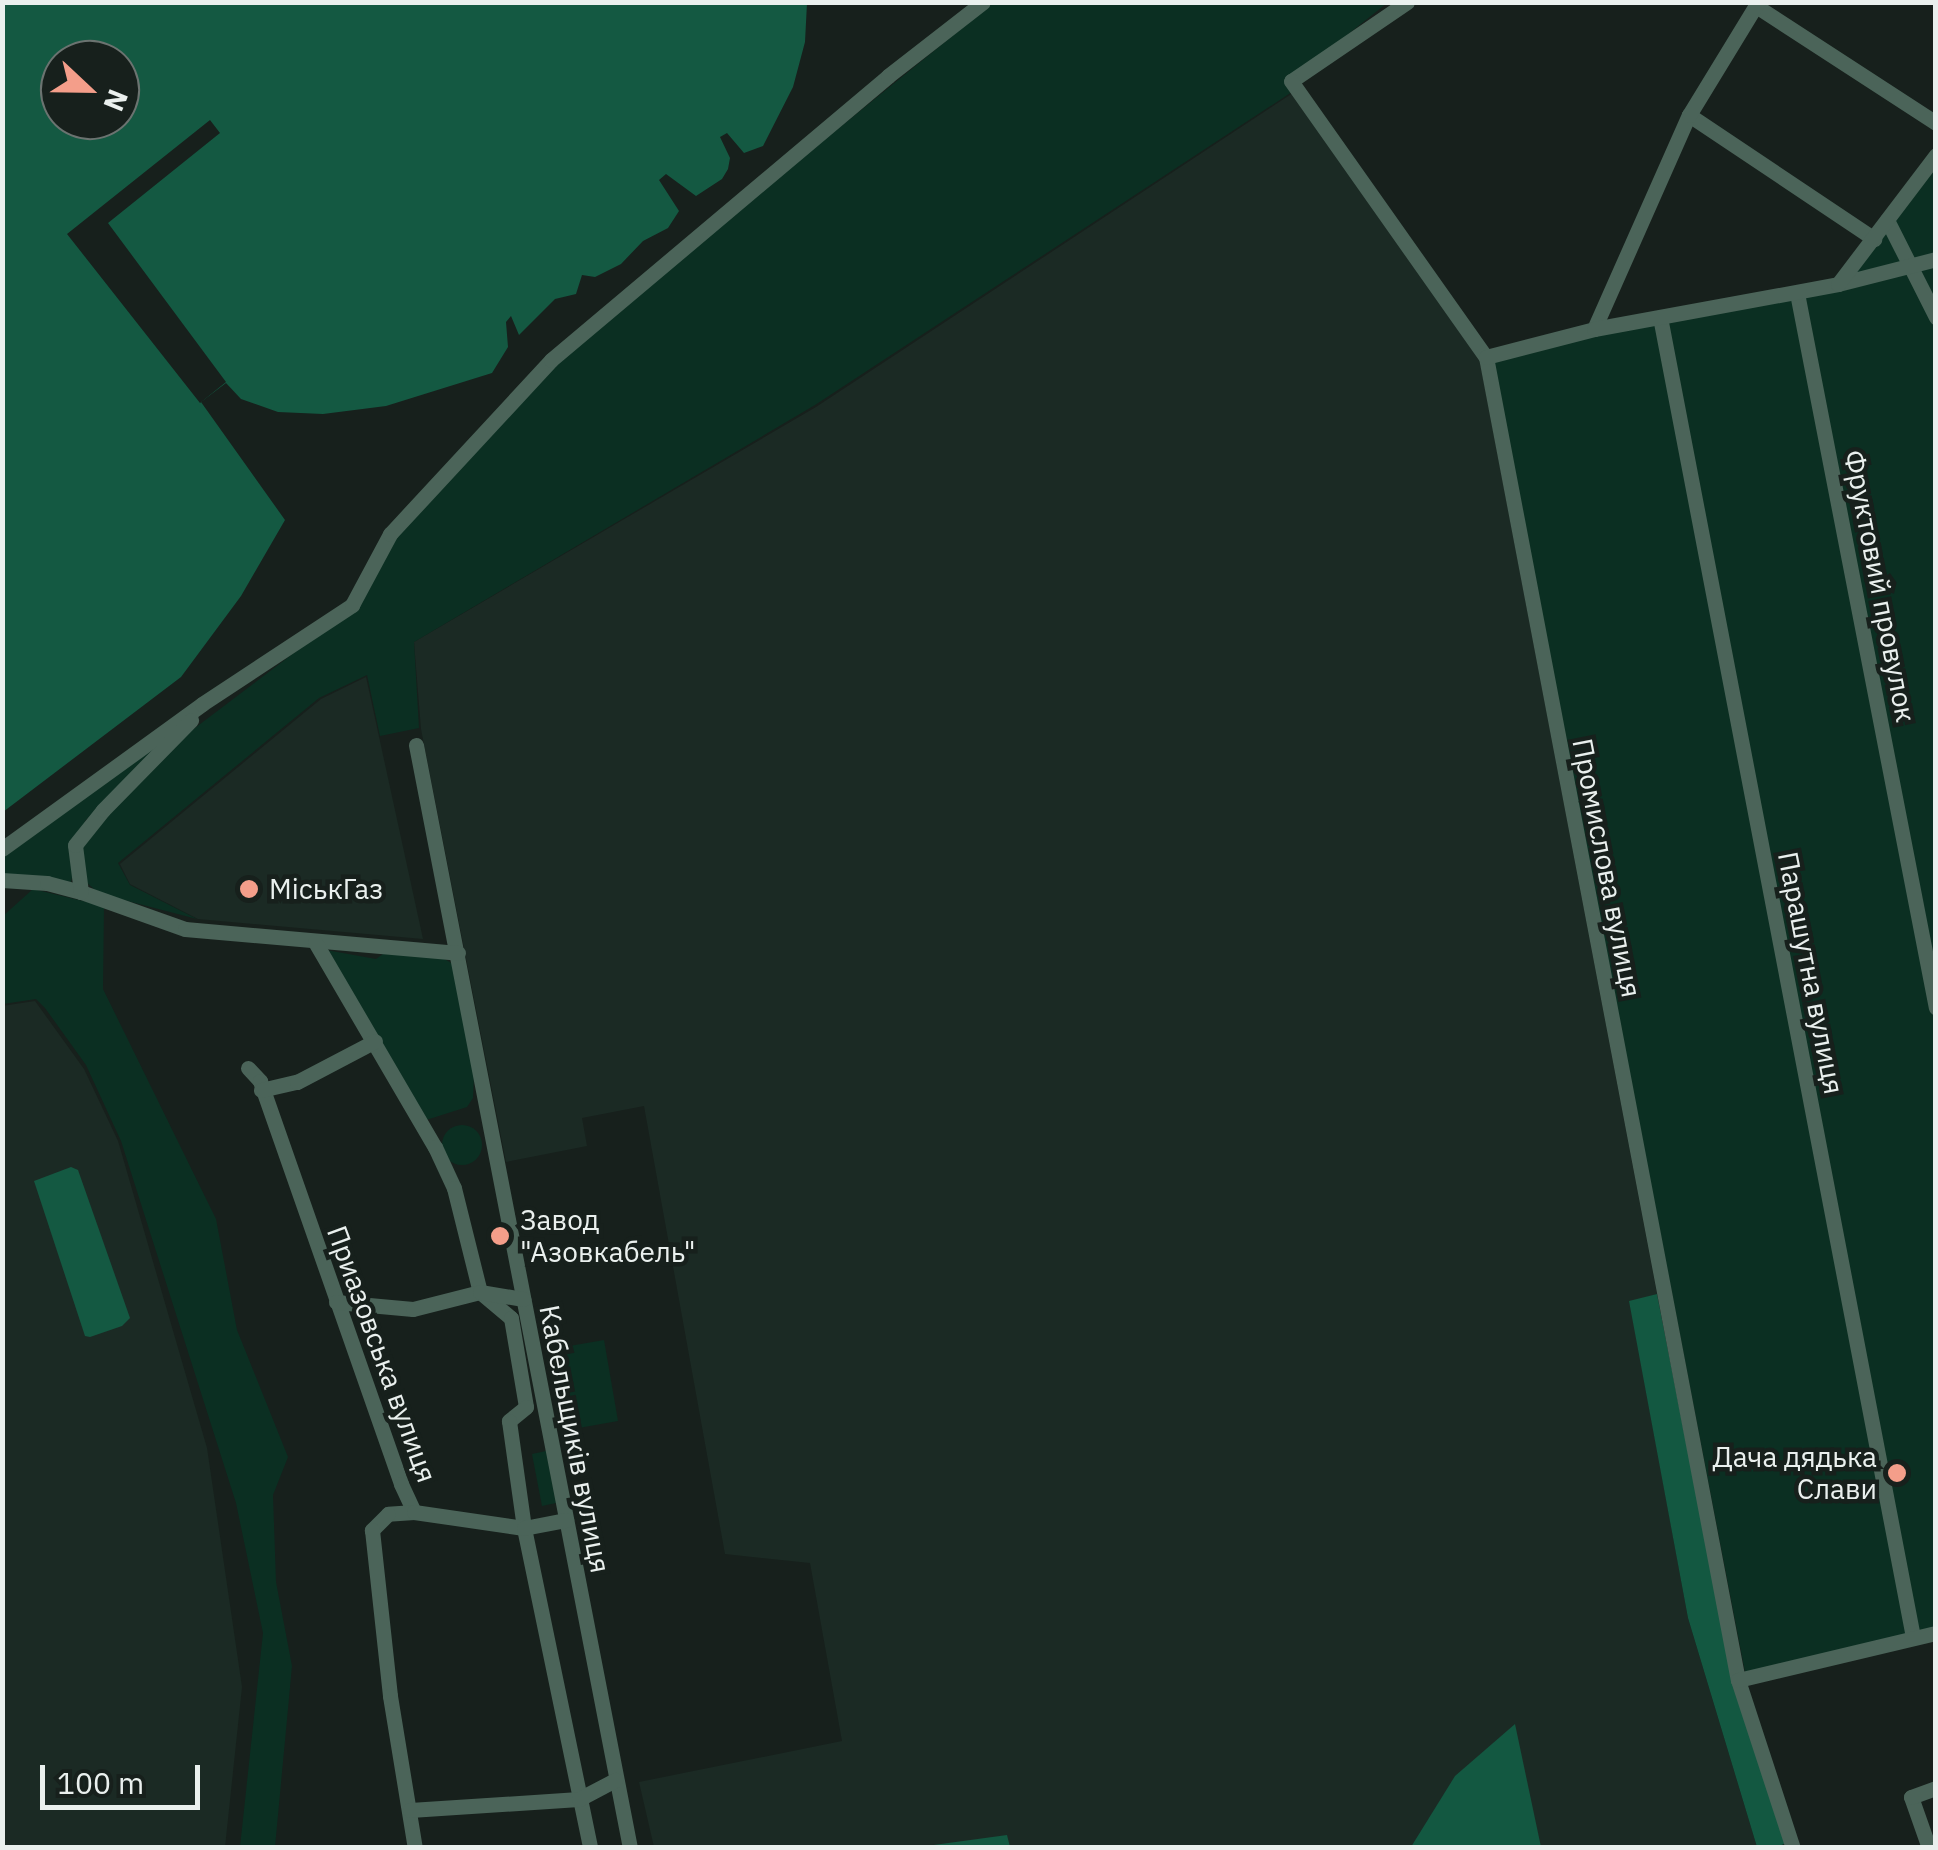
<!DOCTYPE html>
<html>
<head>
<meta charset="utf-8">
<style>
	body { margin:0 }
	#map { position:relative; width:1938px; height:1850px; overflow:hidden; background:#17201c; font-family:"IBM Plex Sans",sans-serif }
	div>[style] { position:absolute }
	.built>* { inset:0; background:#1b2a24 }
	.green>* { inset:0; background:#0b2f22 }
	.round { border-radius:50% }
	.forest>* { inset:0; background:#135841 }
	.water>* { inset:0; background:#145942 }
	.pier>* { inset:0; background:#17201c }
	.minor>* { height:15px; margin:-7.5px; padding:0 7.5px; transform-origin:7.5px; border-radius:7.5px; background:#4b6459 }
	.dots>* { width:28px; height:28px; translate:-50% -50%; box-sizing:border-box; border:5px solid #17201c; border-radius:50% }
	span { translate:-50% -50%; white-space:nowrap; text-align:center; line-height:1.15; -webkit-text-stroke:9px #17201c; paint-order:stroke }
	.street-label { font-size:28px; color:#eaf0ee }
	.poi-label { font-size:28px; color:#eaf0ee }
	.left { translate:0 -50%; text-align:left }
	.right { translate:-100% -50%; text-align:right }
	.frame { position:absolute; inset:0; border:5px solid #eaf0ee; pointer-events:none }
	.north { position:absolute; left:40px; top:40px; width:100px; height:100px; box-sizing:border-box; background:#17201c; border:2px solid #6b7370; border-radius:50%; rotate:112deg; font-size:28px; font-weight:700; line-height:40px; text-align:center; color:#eaf0ee }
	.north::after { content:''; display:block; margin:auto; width:35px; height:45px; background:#f49e8a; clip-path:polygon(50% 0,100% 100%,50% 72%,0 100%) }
	.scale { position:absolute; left:40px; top:1765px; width:160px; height:45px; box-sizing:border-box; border:5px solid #eaf0ee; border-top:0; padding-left:12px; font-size:30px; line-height:35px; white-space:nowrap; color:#eaf0ee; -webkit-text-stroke:8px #17201c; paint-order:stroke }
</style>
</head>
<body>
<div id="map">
	<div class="built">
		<i style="clip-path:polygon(1296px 91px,1480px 362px,1657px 1294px,1630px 1302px,1688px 1618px,1757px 1847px,654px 1847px,639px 1782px,842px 1741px,810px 1563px,725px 1554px,644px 1106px,582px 1118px,587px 1146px,506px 1162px,421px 729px,414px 642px,816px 407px)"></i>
		<i style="clip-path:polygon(366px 677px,423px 939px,198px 919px,130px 884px,120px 864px,321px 699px)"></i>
		<i style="clip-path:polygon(35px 1001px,84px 1069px,118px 1141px,207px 1448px,242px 1687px,225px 1847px,3px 1848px,2px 1006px)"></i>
	</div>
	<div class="green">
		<i style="clip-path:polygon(993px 3px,1387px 3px,1290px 81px,1295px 90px,815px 405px,414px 642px,419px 728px,380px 736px,367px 675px,319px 698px,118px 863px,130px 885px,197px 919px,116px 898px,95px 890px,84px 880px,81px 846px,87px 835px,187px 734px,357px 605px,392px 537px,552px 361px)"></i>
		<i style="clip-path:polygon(1935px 155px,1935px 1627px,1745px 1672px,1491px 355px,1838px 284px)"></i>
		<i style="clip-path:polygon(160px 742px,85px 821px,71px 882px,3px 874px,3px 858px)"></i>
		<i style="clip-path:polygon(33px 889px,104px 906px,103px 989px,216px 1219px,237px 1330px,288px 1457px,273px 1495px,276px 1582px,292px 1666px,275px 1847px,240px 1847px,263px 1633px,236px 1503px,121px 1141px,86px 1065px,45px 1008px,36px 999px,3px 1004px,3px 916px)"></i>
		<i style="clip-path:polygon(326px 950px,376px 959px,383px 954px,441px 957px,453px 964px,474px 1075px,473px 1098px,467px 1107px,423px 1121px)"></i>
		<i class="round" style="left:442px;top:1125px;width:40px;height:40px"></i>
		<i style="clip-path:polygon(604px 1340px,618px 1421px,573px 1429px,558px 1348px)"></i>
		<i style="clip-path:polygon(546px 1451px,556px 1503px,542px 1506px,532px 1454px)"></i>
	</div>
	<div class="forest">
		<i style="clip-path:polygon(1657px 1294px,1733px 1682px,1787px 1843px,1776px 1847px,1757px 1847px,1688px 1618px,1629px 1301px)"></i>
		<i style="clip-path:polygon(1515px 1724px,1541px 1847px,1411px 1847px,1455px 1776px)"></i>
		<i style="clip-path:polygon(1007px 1835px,1010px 1847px,919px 1847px)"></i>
	</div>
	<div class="water">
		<i style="clip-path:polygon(evenodd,3px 3px,807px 3px,805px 42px,793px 87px,763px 146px,744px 153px,727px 133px,720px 137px,730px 158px,728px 169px,722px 179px,696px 196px,666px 174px,659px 180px,679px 211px,668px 228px,643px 241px,621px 264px,595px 277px,582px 275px,576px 294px,555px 299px,519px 335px,511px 316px,506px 322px,508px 347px,492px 373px,386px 406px,323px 414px,278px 412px,241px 399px,226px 383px,201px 402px,285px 520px,241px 596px,181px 677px,3px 812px,3px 3px,60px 60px,120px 60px,120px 120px,60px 120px,60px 60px)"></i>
		<i style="clip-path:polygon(71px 1167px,78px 1170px,130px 1318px,122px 1326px,90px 1337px,85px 1336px,34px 1181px)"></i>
	</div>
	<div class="pier">
		<i style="clip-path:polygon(210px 120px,220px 133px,108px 223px,226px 382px,200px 403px,67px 234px)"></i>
	</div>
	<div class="minor">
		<i style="left:1407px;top:2px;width:140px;rotate:145.7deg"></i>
		<i style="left:1291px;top:81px;width:338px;rotate:54.8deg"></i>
		<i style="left:1486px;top:357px;width:1347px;rotate:79.22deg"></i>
		<i style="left:1738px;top:1680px;width:177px;rotate:71.9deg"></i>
		<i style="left:1756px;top:6px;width:215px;rotate:33deg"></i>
		<i style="left:1689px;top:115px;width:223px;rotate:33.8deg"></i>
		<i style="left:1887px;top:220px;width:109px;rotate:63.2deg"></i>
		<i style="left:1838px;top:284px;width:101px;rotate:-14.3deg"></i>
		<i style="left:1797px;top:293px;width:728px;rotate:79deg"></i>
		<i style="left:1660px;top:317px;width:1344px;rotate:79.15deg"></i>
		<i style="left:1594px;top:329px;width:234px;rotate:-66.1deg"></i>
		<i style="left:1689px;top:115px;width:132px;rotate:-58.6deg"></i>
		<i style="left:1486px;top:357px;width:112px;rotate:-14.5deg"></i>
		<i style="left:1594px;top:329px;width:248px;rotate:-10.4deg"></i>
		<i style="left:1838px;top:284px;width:162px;rotate:-52.8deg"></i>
		<i style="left:416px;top:745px;width:1124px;rotate:79.02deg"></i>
		<i style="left:2px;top:849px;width:247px;rotate:-35.9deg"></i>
		<i style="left:202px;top:704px;width:180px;rotate:-33.4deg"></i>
		<i style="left:352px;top:605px;width:81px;rotate:-61.8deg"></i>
		<i style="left:390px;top:534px;width:237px;rotate:-47.2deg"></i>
		<i style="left:551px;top:360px;width:441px;rotate:-40.1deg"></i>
		<i style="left:888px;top:76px;width:120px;rotate:-37.9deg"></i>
		<i style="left:2px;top:880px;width:45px;rotate:3.8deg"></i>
		<i style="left:47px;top:883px;width:35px;rotate:15deg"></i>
		<i style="left:81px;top:892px;width:110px;rotate:19.6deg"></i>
		<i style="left:185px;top:929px;width:274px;rotate:5deg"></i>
		<i style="left:81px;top:892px;width:47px;rotate:-97.3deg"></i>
		<i style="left:75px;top:845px;width:45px;rotate:-51.3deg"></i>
		<i style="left:103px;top:810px;width:126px;rotate:-45.6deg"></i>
		<i style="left:315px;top:942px;width:238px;rotate:59.7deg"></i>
		<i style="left:435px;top:1147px;width:45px;rotate:65.1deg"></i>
		<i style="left:454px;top:1188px;width:107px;rotate:76deg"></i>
		<i style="left:480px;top:1292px;width:40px;rotate:40deg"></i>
		<i style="left:511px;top:1318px;width:90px;rotate:80.4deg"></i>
		<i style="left:526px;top:1407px;width:22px;rotate:141deg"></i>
		<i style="left:509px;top:1421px;width:108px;rotate:82deg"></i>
		<i style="left:524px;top:1528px;width:327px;rotate:78.3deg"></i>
		<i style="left:248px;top:1068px;width:18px;rotate:47deg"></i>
		<i style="left:260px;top:1081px;width:427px;rotate:70.7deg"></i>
		<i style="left:401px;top:1484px;width:31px;rotate:65deg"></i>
		<i style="left:414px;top:1512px;width:26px;rotate:176deg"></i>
		<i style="left:388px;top:1514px;width:23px;rotate:135deg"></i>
		<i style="left:372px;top:1530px;width:167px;rotate:83.8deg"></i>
		<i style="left:390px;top:1696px;width:154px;rotate:80.7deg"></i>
		<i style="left:261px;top:1090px;width:37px;rotate:-13deg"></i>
		<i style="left:297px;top:1082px;width:88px;rotate:-27.7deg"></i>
		<i style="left:336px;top:1302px;width:77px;rotate:5.2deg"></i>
		<i style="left:413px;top:1309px;width:69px;rotate:-14.2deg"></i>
		<i style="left:480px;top:1292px;width:44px;rotate:9.2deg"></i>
		<i style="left:414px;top:1512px;width:111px;rotate:8.3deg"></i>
		<i style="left:524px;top:1528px;width:43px;rotate:-10.8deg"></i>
		<i style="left:1738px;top:1680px;width:204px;rotate:-13.4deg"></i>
		<i style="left:410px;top:1810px;width:169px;rotate:-3.7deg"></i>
		<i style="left:579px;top:1799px;width:41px;rotate:-27.8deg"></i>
		<i style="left:1929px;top:1848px;width:54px;rotate:-109.4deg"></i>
		<i style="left:1911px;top:1797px;width:27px;rotate:-20deg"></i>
	</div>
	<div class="dots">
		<i style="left:249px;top:889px;background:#f49e8a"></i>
		<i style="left:500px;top:1236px;background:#f49e8a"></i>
		<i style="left:1897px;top:1473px;background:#f49e8a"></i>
	</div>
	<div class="street-label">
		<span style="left:1880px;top:586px;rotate:79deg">Фруктовий провулок</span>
		<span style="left:1607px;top:868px;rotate:79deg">Промислова вулиця</span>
		<span style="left:1811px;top:973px;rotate:79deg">Парашутна вулиця</span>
		<span style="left:382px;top:1354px;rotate:70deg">Приазовська вулиця</span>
		<span style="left:575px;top:1439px;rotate:79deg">Кабельщиків вулиця</span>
	</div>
	<div class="poi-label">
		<span class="left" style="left:269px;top:889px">МіськГаз</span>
		<span class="left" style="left:520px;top:1236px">Завод<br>"Азовкабель"</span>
		<span class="right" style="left:1877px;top:1473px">Дача дядька<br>Слави</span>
	</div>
	<div class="frame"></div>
	<div class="north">N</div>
	<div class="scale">100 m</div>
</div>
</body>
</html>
